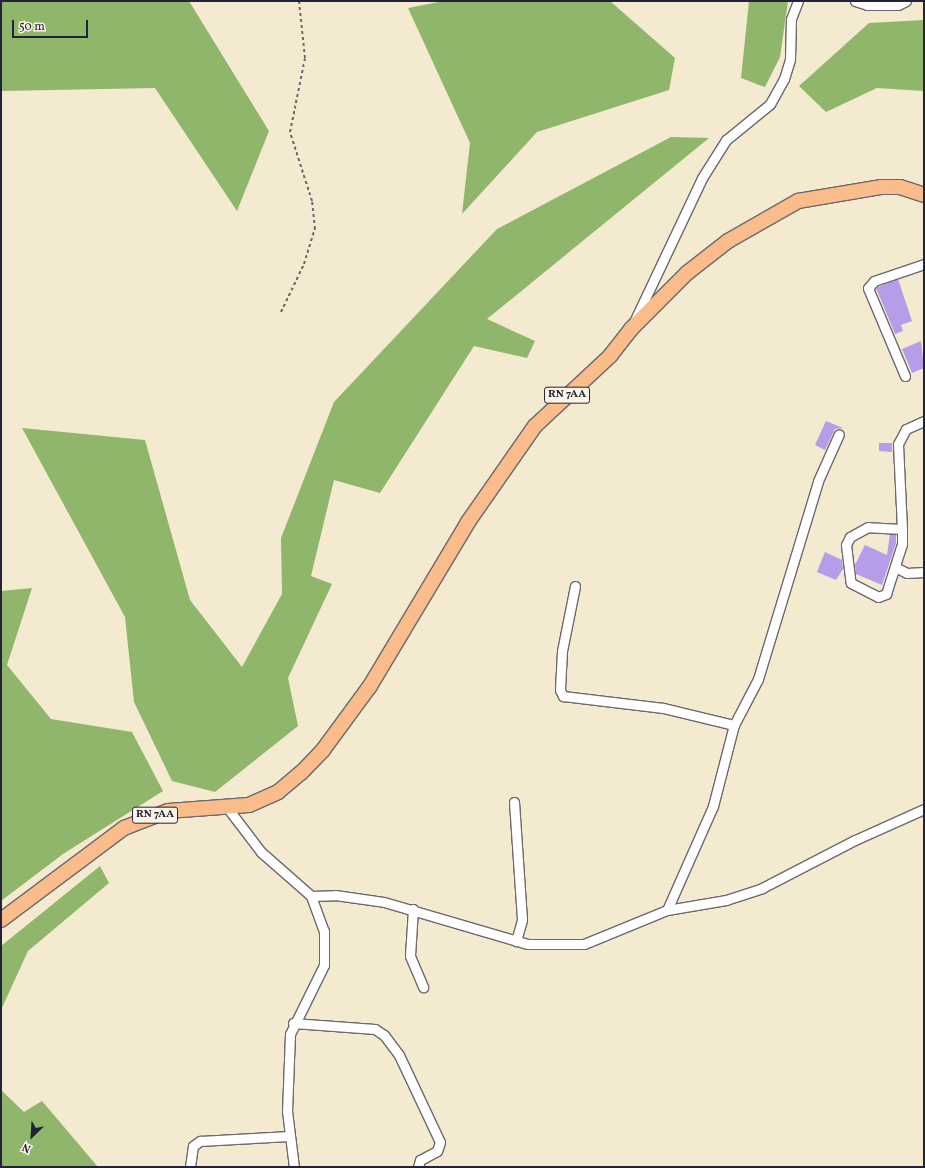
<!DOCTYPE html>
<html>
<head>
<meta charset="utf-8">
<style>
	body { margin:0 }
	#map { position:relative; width:925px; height:1168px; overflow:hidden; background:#f3ead0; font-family:Vollkorn,serif }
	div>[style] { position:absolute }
	.forest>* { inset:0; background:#90b66c }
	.building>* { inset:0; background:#b69de9 }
	.path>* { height:2px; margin-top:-1px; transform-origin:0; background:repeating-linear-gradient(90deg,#6b686f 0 3px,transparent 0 6px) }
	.roads { filter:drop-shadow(1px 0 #6b686f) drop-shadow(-1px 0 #6b686f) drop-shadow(0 1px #6b686f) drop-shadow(0 -1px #6b686f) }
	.minor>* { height:9px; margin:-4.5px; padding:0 4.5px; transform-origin:4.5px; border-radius:4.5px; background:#fff }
	.primary>* { height:14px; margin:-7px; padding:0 7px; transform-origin:7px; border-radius:7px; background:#f9bc8a }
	span { translate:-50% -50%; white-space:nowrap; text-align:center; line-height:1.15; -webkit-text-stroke:3px #fcf5e5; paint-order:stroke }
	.shield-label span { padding:1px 3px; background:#fcf5e5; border:1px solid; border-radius:3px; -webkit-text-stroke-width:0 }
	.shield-label { font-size:11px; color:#22223b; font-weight:700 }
	.frame { position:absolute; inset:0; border:2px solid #22223b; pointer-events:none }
	.north { position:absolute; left:12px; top:1116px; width:40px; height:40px; -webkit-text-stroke:3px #fcf5e5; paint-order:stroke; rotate:205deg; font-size:11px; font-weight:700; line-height:16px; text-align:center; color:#22223b }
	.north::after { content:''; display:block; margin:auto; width:14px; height:18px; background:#22223b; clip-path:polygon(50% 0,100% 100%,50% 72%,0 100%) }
	.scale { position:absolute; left:12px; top:20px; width:76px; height:18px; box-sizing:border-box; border:2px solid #22223b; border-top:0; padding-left:5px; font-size:12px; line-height:14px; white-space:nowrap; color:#22223b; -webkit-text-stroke:3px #fcf5e5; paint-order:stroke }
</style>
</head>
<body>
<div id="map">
	<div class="forest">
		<i style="clip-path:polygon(1px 1px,189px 1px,269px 131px,237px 211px,155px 88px,1px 91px)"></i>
		<i style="clip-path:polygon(444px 1px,610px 1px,675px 58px,669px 90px,537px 132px,462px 214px,470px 143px,408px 8px)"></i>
		<i style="clip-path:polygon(749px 1px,788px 1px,780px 57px,765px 87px,741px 78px)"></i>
		<i style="clip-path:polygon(924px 20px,924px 91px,877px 88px,826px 112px,799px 86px,869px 23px)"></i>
		<i style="clip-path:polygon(671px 137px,709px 138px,487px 319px,535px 341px,527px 358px,474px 346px,380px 493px,334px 480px,311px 576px,332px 584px,288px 678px,298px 726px,215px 792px,172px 781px,134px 702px,125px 617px,22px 428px,145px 440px,190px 600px,242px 667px,282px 594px,281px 538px,334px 402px,497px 229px)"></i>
		<i style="clip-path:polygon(32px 588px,7px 665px,51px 719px,132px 732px,163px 791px,63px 854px,1px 901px,1px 591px)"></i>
		<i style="clip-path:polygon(100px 866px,109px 883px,28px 951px,1px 1010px,1px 946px)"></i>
		<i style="clip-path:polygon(1px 1090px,24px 1112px,42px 1101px,98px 1167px,1px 1167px)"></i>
	</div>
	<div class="building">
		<i style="clip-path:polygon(898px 279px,912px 321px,901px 325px,903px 331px,895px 334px,876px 288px)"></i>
		<i style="clip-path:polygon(921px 341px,924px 368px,912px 373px,902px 349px)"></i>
		<i style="clip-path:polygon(826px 421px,843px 428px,835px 429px,825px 450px,815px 445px)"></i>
		<i style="clip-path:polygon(879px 443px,892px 443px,892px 452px,879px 451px)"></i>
		<i style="clip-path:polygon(890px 534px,896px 535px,896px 543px,882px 585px,856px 574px,855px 565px,865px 545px,887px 555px)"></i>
		<i style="clip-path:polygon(825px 552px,842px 560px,843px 569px,836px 580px,817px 572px)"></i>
	</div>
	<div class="path">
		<i style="left:281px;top:312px;width:53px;rotate:-64.4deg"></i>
		<i style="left:304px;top:264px;width:37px;rotate:-73deg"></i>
		<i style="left:315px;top:229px;width:28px;rotate:-96deg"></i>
		<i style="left:312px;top:201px;width:72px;rotate:-107.7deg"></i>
		<i style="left:290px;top:132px;width:76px;rotate:-78.5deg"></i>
		<i style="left:305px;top:58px;width:57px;rotate:-96deg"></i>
	</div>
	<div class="roads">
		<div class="minor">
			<i style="left:855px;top:1px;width:13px;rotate:18deg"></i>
			<i style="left:867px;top:5px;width:31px"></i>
			<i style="left:898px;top:5px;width:9px;rotate:-27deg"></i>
			<i style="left:634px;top:322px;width:159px;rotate:-64.7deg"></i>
			<i style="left:702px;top:178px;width:45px;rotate:-57.7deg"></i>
			<i style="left:726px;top:140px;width:57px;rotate:-39.3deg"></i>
			<i style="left:770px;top:104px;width:29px;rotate:-61deg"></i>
			<i style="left:784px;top:79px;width:21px;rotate:-73deg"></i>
			<i style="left:790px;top:59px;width:40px;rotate:-88.6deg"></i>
			<i style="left:791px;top:19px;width:19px;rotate:-69deg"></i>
			<i style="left:905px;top:376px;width:95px;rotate:-112.8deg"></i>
			<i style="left:868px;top:288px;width:9px;rotate:-49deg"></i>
			<i style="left:874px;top:281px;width:53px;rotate:-18.8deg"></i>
			<i style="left:902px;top:529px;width:34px;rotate:-177deg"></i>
			<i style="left:868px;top:527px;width:21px;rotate:151deg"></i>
			<i style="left:850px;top:537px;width:9px;rotate:117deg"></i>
			<i style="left:846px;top:545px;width:38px;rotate:83deg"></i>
			<i style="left:851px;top:583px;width:30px;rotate:27deg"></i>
			<i style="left:878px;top:597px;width:9px;rotate:-21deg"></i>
			<i style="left:886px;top:594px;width:52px;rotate:-72.3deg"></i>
			<i style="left:902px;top:544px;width:15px;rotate:-90deg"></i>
			<i style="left:902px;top:529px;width:85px;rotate:-92.7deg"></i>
			<i style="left:898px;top:444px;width:17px;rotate:-62deg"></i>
			<i style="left:906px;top:429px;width:20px;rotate:-24deg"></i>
			<i style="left:897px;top:568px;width:11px;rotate:27deg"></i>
			<i style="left:907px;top:573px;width:17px;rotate:-3deg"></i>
			<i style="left:575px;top:586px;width:66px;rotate:101.3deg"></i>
			<i style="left:562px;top:651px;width:39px;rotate:93deg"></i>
			<i style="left:560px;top:690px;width:7px;rotate:63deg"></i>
			<i style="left:563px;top:696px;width:101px;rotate:6.8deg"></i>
			<i style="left:663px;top:708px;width:73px;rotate:13.5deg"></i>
			<i style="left:514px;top:802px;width:118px;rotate:86.1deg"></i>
			<i style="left:522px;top:920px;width:22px;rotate:106deg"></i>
			<i style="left:226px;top:806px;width:58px;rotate:52.7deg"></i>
			<i style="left:261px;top:852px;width:67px;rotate:41.3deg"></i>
			<i style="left:311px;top:896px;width:37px;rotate:70deg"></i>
			<i style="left:324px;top:931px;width:34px;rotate:90deg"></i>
			<i style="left:324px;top:965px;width:77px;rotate:116.2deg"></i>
			<i style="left:290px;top:1034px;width:77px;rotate:92.2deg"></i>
			<i style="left:287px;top:1111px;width:56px;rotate:82.9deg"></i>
			<i style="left:311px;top:896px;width:24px;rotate:-2deg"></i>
			<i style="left:335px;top:895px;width:49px;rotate:8.1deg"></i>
			<i style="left:384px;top:902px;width:150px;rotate:16.3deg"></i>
			<i style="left:528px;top:944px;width:56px"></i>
			<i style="left:584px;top:944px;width:90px;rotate:-22.3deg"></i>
			<i style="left:667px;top:910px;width:114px;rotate:-66.1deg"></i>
			<i style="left:713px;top:806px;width:84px;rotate:-75.5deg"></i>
			<i style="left:734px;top:725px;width:52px;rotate:-62.4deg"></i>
			<i style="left:758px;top:679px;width:207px;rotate:-73.1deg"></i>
			<i style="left:818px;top:481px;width:51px;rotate:-65.9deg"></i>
			<i style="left:413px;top:909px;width:47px;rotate:93.7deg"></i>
			<i style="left:410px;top:956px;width:34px;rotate:67deg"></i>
			<i style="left:667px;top:910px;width:60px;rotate:-9.6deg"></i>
			<i style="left:726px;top:900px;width:38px;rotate:-18deg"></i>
			<i style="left:762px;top:888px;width:105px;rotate:-27.3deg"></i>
			<i style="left:855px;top:840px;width:76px;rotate:-24.2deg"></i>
			<i style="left:293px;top:1023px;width:82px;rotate:4.2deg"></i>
			<i style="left:375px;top:1029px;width:11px;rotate:34deg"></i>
			<i style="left:384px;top:1035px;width:25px;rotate:53deg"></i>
			<i style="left:399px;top:1055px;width:96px;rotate:64.8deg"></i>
			<i style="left:440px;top:1142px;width:9px;rotate:108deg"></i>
			<i style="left:437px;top:1151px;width:19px;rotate:152deg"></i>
			<i style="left:420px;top:1160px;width:7px;rotate:106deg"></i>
			<i style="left:190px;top:1167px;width:21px;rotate:-82deg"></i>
			<i style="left:193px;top:1146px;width:9px;rotate:-36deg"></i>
			<i style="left:200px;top:1141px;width:89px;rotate:-3.2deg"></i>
		</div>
		<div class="primary">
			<i style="left:1px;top:920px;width:154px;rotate:-36.8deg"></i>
			<i style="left:124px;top:828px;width:47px;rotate:-21.1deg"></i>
			<i style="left:168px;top:811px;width:81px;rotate:-4.2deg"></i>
			<i style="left:249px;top:805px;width:32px;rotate:-24deg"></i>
			<i style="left:278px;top:792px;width:30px;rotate:-40deg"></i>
			<i style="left:301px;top:773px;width:32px;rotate:-46deg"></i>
			<i style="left:323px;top:750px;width:79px;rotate:-53.7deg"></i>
			<i style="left:370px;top:686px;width:191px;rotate:-59.1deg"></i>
			<i style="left:468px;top:522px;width:117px;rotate:-55.1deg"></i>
			<i style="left:535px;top:426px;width:103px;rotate:-43deg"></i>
			<i style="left:610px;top:356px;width:34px;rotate:-52deg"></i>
			<i style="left:631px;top:329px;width:79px;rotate:-45deg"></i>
			<i style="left:687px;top:273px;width:52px;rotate:-38deg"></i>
			<i style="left:728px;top:241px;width:81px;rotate:-29.7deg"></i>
			<i style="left:798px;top:201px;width:85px;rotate:-9.5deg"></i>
			<i style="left:882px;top:187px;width:18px"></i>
			<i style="left:900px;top:187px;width:25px;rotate:18deg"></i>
		</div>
	</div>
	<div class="shield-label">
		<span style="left:567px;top:395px">RN 7AA</span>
		<span style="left:155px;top:815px">RN 7AA</span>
	</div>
	<div class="frame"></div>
	<div class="north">N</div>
	<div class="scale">50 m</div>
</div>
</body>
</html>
